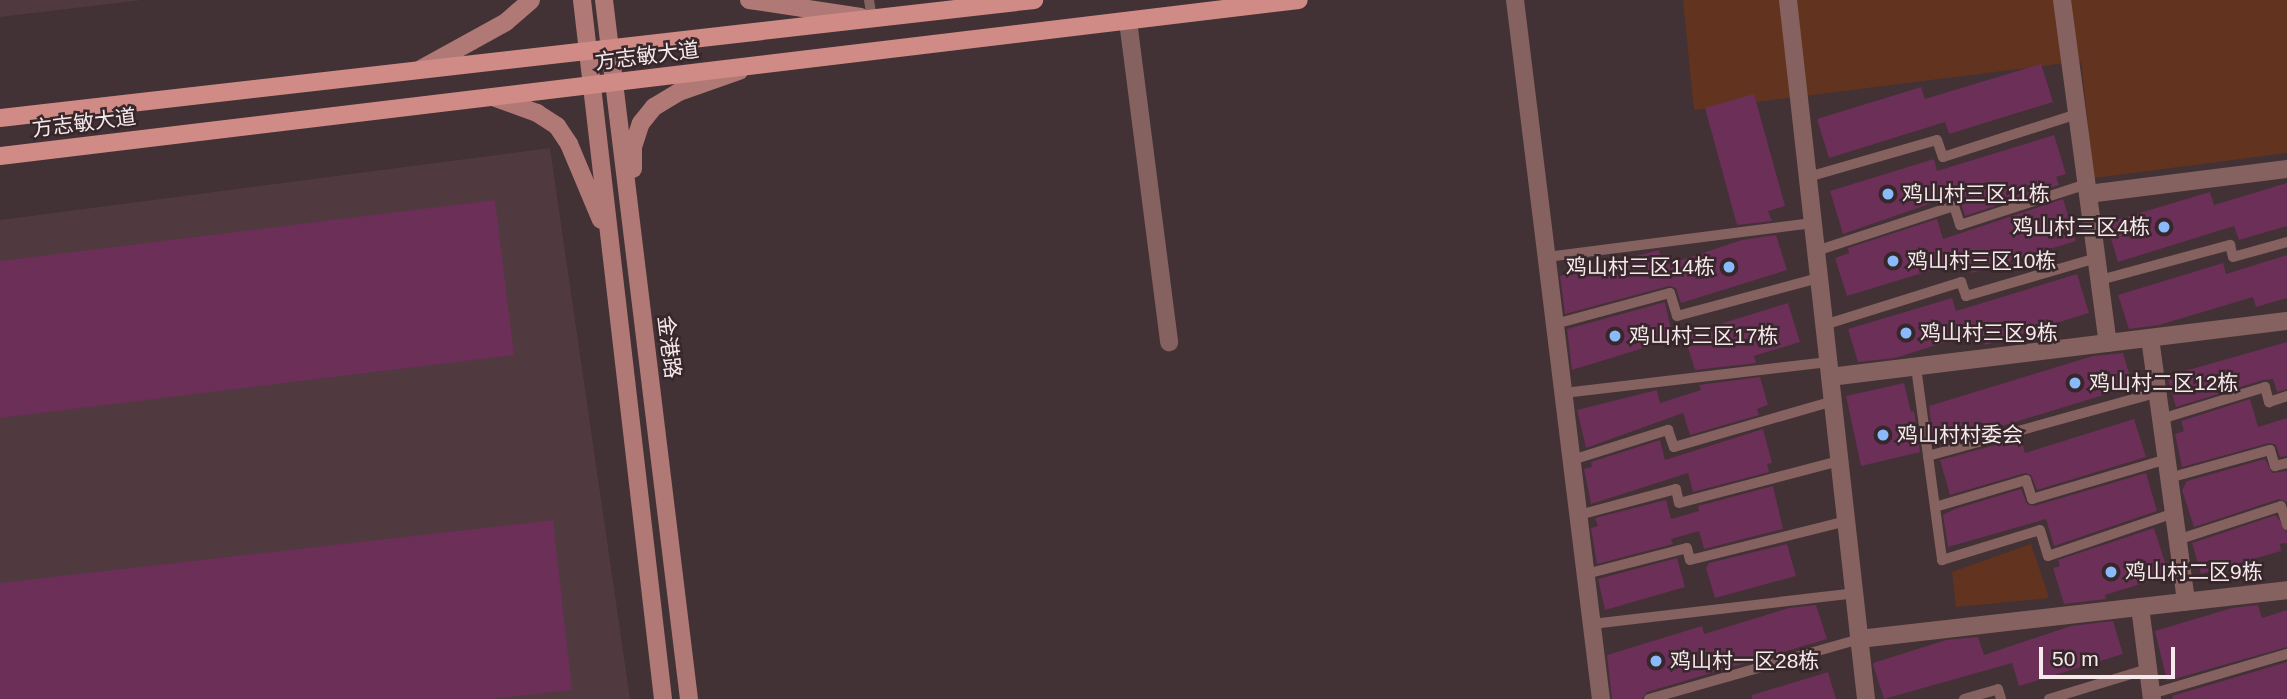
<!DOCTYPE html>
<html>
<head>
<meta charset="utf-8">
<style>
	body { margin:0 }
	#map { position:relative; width:2287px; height:699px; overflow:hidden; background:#423135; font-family:Arial,"Noto Sans SC",sans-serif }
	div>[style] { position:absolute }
	.built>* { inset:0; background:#50393f }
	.green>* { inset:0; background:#62341f }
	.building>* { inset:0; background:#6b2f58 }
	.lane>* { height:10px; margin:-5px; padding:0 5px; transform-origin:5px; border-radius:5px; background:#85625f }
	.street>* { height:18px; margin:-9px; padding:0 9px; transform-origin:9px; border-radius:9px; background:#85625f }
	.secondary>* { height:18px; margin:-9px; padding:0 9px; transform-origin:9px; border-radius:9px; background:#b07975 }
	.primary>* { height:18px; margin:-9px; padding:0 9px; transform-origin:9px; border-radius:9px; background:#d18b86 }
	.dots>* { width:19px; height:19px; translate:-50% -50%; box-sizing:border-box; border:4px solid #37272b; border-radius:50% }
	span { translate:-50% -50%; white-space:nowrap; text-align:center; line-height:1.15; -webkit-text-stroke:5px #37272b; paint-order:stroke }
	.street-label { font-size:21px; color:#f5e9ec }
	.poi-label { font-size:21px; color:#f5e9ec }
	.left { translate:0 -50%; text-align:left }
	.right { translate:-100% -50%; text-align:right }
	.scale { position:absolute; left:2039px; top:647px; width:136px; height:32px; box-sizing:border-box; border:4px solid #f5e9ec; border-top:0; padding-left:9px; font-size:21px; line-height:24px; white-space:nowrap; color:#f5e9ec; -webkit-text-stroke:5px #37272b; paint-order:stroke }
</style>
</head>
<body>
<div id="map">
	<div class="built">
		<i style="clip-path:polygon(0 0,142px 0,0 17px)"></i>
		<i style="clip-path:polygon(550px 148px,630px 699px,0 699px,0 220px)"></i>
	</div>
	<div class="green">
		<i style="clip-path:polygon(1683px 0,2287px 0,2287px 153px,2094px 178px,2081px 61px,1694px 110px)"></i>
		<i style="clip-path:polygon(2031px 544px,2049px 598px,1956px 607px,1952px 572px)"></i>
	</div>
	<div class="building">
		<i style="clip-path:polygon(2041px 64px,2053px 102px,1949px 134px,1945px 122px,1829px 158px,1817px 119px,1921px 87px,1925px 99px)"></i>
		<i style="clip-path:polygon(1754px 94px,1785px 206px,1768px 211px,1772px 221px,1737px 225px,1705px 108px)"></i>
		<i style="clip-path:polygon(2054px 135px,2066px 174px,2056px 177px,2059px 185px,1965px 216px,1958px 194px,1843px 234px,1830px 191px,1934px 159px,1937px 171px)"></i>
		<i style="clip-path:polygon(2287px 183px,2287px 226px,2239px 240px,2234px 226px,2118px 262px,2106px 223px,2210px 192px,2214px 205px)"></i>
		<i style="clip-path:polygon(2063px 199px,2076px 241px,1972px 273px,1968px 259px,1847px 296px,1835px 258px,1849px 253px,1848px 248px,1937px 219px,1943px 239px)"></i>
		<i style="clip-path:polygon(495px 200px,514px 355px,0 418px,0 261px)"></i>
		<i style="clip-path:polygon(1776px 235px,1787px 270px,1681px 303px,1676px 288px,1669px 286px,1565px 314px,1560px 276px,1659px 250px,1663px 266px,1742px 240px)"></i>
		<i style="clip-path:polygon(2287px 255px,2287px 298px,2256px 307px,2253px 297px,2159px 325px,2129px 329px,2118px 295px,2223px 263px,2226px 274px)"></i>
		<i style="clip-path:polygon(2077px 274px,2089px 313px,1985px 345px,1981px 331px,1895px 358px,1858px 362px,1848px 329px,1952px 298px,1956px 311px)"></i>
		<i style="clip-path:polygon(1665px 302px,1673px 339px,1572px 370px,1567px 329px)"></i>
		<i style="clip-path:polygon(1788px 303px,1800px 342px,1754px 356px,1756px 363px,1695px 370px,1684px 335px)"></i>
		<i style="clip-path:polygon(2287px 342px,2287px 389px,2277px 392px,2273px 379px,2263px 380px,2176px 407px,2167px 376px)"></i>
		<i style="clip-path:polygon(2123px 353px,2133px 386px,1934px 447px,1929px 406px,2093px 356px)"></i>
		<i style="clip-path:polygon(1760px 377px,1768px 405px,1757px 409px,1759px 415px,1690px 435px,1683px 413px,1586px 448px,1577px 410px,1657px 390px,1660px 403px,1701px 390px,1699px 385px)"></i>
		<i style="clip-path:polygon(1904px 383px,1911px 412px,1914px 411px,1920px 452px,1861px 466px,1846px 396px)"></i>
		<i style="clip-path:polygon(2250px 399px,2258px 427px,2287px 418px,2287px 456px,2280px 457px,2276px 445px,2269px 443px,2182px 467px,2175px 434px,2184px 431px,2181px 421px)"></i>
		<i style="clip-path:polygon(2134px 419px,2146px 457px,2037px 490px,2031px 475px,2025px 473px,1950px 495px,1940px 460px,2021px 438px,2025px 453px)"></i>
		<i style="clip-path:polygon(1763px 429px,1772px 463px,1767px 464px,1769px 472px,1693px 492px,1688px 473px,1591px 504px,1584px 469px,1592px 467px,1591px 462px,1660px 440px,1665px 460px)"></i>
		<i style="clip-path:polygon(2265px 459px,2272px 473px,2287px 471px,2287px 502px,2279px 499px,2194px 527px,2182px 490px,2187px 481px)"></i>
		<i style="clip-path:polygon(2146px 473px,2157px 511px,2054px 546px,2046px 519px,1948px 547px,1943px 515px,1955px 509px,2021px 489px,2027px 504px,2034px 506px)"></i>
		<i style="clip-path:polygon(1773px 486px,1783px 529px,1704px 549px,1699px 531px,1671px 539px,1673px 544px,1597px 564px,1591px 528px,1598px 526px,1595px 518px,1666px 500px,1671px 519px,1699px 511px,1698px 506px)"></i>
		<i style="clip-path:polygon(2276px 515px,2287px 532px,2287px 543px,2280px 544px,2281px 551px,2201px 574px,2192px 543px)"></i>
		<i style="clip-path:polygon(553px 520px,572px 690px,491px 699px,0 699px,0 583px)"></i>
		<i style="clip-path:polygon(2154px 528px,2169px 575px,2105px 595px,2106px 599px,2064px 604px,2053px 568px,2060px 566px,2058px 560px)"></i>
		<i style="clip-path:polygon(1787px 544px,1796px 576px,1715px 598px,1706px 568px,1709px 563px)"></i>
		<i style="clip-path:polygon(1677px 558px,1685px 587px,1605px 610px,1598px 579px)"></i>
		<i style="clip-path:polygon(1816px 605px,1827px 639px,1647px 692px,1642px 699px,1612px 699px,1607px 655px,1702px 626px,1704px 634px,1789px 608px)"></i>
		<i style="clip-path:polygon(2258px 605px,2262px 618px,2287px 610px,2287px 647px,2167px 681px,2155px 631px,2232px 608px)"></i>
		<i style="clip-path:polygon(2113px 621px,2123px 654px,2019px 686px,2012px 663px,1884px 699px,1874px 668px,1873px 663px,1946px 640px,1978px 637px,1984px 655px,2071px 626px)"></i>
		<i style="clip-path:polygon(2287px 662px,2287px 699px,2173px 699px,2172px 696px)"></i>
		<i style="clip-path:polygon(1828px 672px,1836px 699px,1752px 699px,1752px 695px)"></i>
	</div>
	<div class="lane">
		<i style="left:869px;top:0;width:18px;rotate:81deg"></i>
		<i style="left:1808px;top:177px;width:134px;rotate:-16deg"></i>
		<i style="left:1937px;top:140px;width:18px;rotate:71deg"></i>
		<i style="left:1943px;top:157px;width:141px;rotate:-17.8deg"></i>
		<i style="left:1816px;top:251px;width:145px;rotate:-18.1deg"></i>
		<i style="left:1954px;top:206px;width:20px;rotate:72deg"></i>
		<i style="left:1960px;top:225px;width:133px;rotate:-17.9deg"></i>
		<i style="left:1547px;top:257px;width:268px;rotate:-7.3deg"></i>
		<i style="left:2100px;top:280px;width:135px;rotate:-15.1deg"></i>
		<i style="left:2230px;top:245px;width:12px;rotate:76deg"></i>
		<i style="left:2233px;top:257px;width:56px;rotate:-15.5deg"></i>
		<i style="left:1555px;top:324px;width:119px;rotate:-15.1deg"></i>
		<i style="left:1670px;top:293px;width:24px;rotate:73deg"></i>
		<i style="left:1677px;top:316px;width:147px;rotate:-15deg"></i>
		<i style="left:1824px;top:325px;width:144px;rotate:-17.4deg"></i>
		<i style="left:1961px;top:282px;width:15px;rotate:70deg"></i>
		<i style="left:1966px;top:296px;width:136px;rotate:-16.2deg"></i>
		<i style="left:1916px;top:367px;width:195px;rotate:82.3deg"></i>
		<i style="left:1942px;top:560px;width:102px;rotate:-17deg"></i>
		<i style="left:2040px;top:530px;width:27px;rotate:73deg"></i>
		<i style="left:2048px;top:556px;width:133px;rotate:-18.8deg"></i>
		<i style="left:1564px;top:393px;width:266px;rotate:-6.7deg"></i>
		<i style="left:2161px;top:419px;width:109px;rotate:-17.1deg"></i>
		<i style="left:2265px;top:387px;width:16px;rotate:75deg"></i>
		<i style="left:2269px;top:402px;width:19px;rotate:-18deg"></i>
		<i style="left:1928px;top:456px;width:239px;rotate:-15.5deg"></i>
		<i style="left:1572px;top:460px;width:101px;rotate:-17.4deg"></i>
		<i style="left:1668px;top:430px;width:18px;rotate:71deg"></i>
		<i style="left:1674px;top:447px;width:166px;rotate:-16.1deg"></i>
		<i style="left:2169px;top:478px;width:105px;rotate:-15.5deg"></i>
		<i style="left:2270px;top:450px;width:17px;rotate:73deg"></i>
		<i style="left:2275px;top:466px;width:12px;rotate:-14deg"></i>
		<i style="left:1935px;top:507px;width:95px;rotate:-16.5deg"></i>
		<i style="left:2026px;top:480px;width:20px;rotate:72deg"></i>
		<i style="left:2032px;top:499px;width:141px;rotate:-16.5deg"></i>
		<i style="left:1579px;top:515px;width:100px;rotate:-15deg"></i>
		<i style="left:1676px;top:489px;width:14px;rotate:78deg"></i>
		<i style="left:1679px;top:503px;width:165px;rotate:-14.7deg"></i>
		<i style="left:2177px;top:540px;width:109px;rotate:-18.1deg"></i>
		<i style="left:2281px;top:506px;width:20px;rotate:72deg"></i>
		<i style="left:1586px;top:574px;width:104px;rotate:-14.4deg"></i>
		<i style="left:1687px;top:548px;width:12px;rotate:76deg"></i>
		<i style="left:1690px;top:560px;width:161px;rotate:-14deg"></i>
		<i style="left:1592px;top:624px;width:264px;rotate:-6.7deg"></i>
		<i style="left:2151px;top:694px;width:142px;rotate:-16.4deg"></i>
		<i style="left:1649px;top:699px;width:218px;rotate:-15.9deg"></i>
		<i style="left:1964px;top:699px;width:35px;rotate:-16deg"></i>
		<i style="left:1998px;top:689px;width:10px;rotate:73deg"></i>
		<i style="left:2049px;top:699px;width:103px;rotate:-16.9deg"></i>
	</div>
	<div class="street">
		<i style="left:1515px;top:0;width:704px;rotate:82.99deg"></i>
		<i style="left:1788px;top:0;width:703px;rotate:83.63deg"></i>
		<i style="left:2062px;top:0;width:346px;rotate:82.4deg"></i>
		<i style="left:1128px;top:21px;width:324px;rotate:82.7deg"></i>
		<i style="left:2088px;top:194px;width:201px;rotate:-7.2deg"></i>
		<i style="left:2150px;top:338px;width:266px;rotate:82.2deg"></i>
		<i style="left:1830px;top:377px;width:460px;rotate:-7deg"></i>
		<i style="left:2140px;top:607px;width:93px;rotate:82.6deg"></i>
		<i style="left:1859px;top:639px;width:431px;rotate:-6.5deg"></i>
	</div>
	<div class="secondary">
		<i style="left:582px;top:0;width:704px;rotate:83.39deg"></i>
		<i style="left:604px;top:0;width:704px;rotate:83.07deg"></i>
		<i style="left:749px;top:0;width:113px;rotate:8.6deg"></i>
		<i style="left:421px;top:69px;width:97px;rotate:-28.9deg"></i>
		<i style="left:506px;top:22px;width:33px;rotate:-41deg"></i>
		<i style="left:493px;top:97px;width:47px;rotate:20deg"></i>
		<i style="left:537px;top:113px;width:24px;rotate:33deg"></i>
		<i style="left:557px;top:126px;width:22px;rotate:56deg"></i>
		<i style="left:569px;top:144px;width:82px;rotate:67.2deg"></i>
		<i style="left:633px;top:169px;width:22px;rotate:-90deg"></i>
		<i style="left:633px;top:147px;width:25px;rotate:-72deg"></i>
		<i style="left:641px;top:123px;width:21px;rotate:-51deg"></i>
		<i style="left:654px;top:107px;width:29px;rotate:-31deg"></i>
		<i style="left:679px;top:92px;width:64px;rotate:-19.3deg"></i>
	</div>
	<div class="primary">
		<i style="left:0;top:118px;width:1041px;rotate:-6.51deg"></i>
		<i style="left:0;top:156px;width:1308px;rotate:-6.85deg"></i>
	</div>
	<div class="dots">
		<i style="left:1888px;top:194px;background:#8abafc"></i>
		<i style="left:2164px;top:227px;background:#8abafc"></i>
		<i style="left:1893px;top:261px;background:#8abafc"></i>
		<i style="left:1729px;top:267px;background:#8abafc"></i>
		<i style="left:1906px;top:333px;background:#8abafc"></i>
		<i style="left:1615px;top:336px;background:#8abafc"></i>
		<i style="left:2075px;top:383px;background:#8abafc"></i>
		<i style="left:1883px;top:435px;background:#8abafc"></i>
		<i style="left:2111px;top:572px;background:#8abafc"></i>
		<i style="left:1656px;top:661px;background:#8abafc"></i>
	</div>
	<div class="street-label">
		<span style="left:647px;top:56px;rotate:-7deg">方志敏大道</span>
		<span style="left:84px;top:123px;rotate:-7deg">方志敏大道</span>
		<span style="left:669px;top:347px;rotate:83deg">金港路</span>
	</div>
	<div class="poi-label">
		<span class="left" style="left:1902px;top:194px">鸡山村三区11栋</span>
		<span class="right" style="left:2150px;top:227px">鸡山村三区4栋</span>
		<span class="left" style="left:1907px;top:261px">鸡山村三区10栋</span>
		<span class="right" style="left:1715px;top:267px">鸡山村三区14栋</span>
		<span class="left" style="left:1920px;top:333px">鸡山村三区9栋</span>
		<span class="left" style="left:1629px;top:336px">鸡山村三区17栋</span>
		<span class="left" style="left:2089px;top:383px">鸡山村二区12栋</span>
		<span class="left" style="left:1897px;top:435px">鸡山村村委会</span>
		<span class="left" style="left:2125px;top:572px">鸡山村二区9栋</span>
		<span class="left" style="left:1670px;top:661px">鸡山村一区28栋</span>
	</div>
	<div class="scale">50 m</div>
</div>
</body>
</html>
